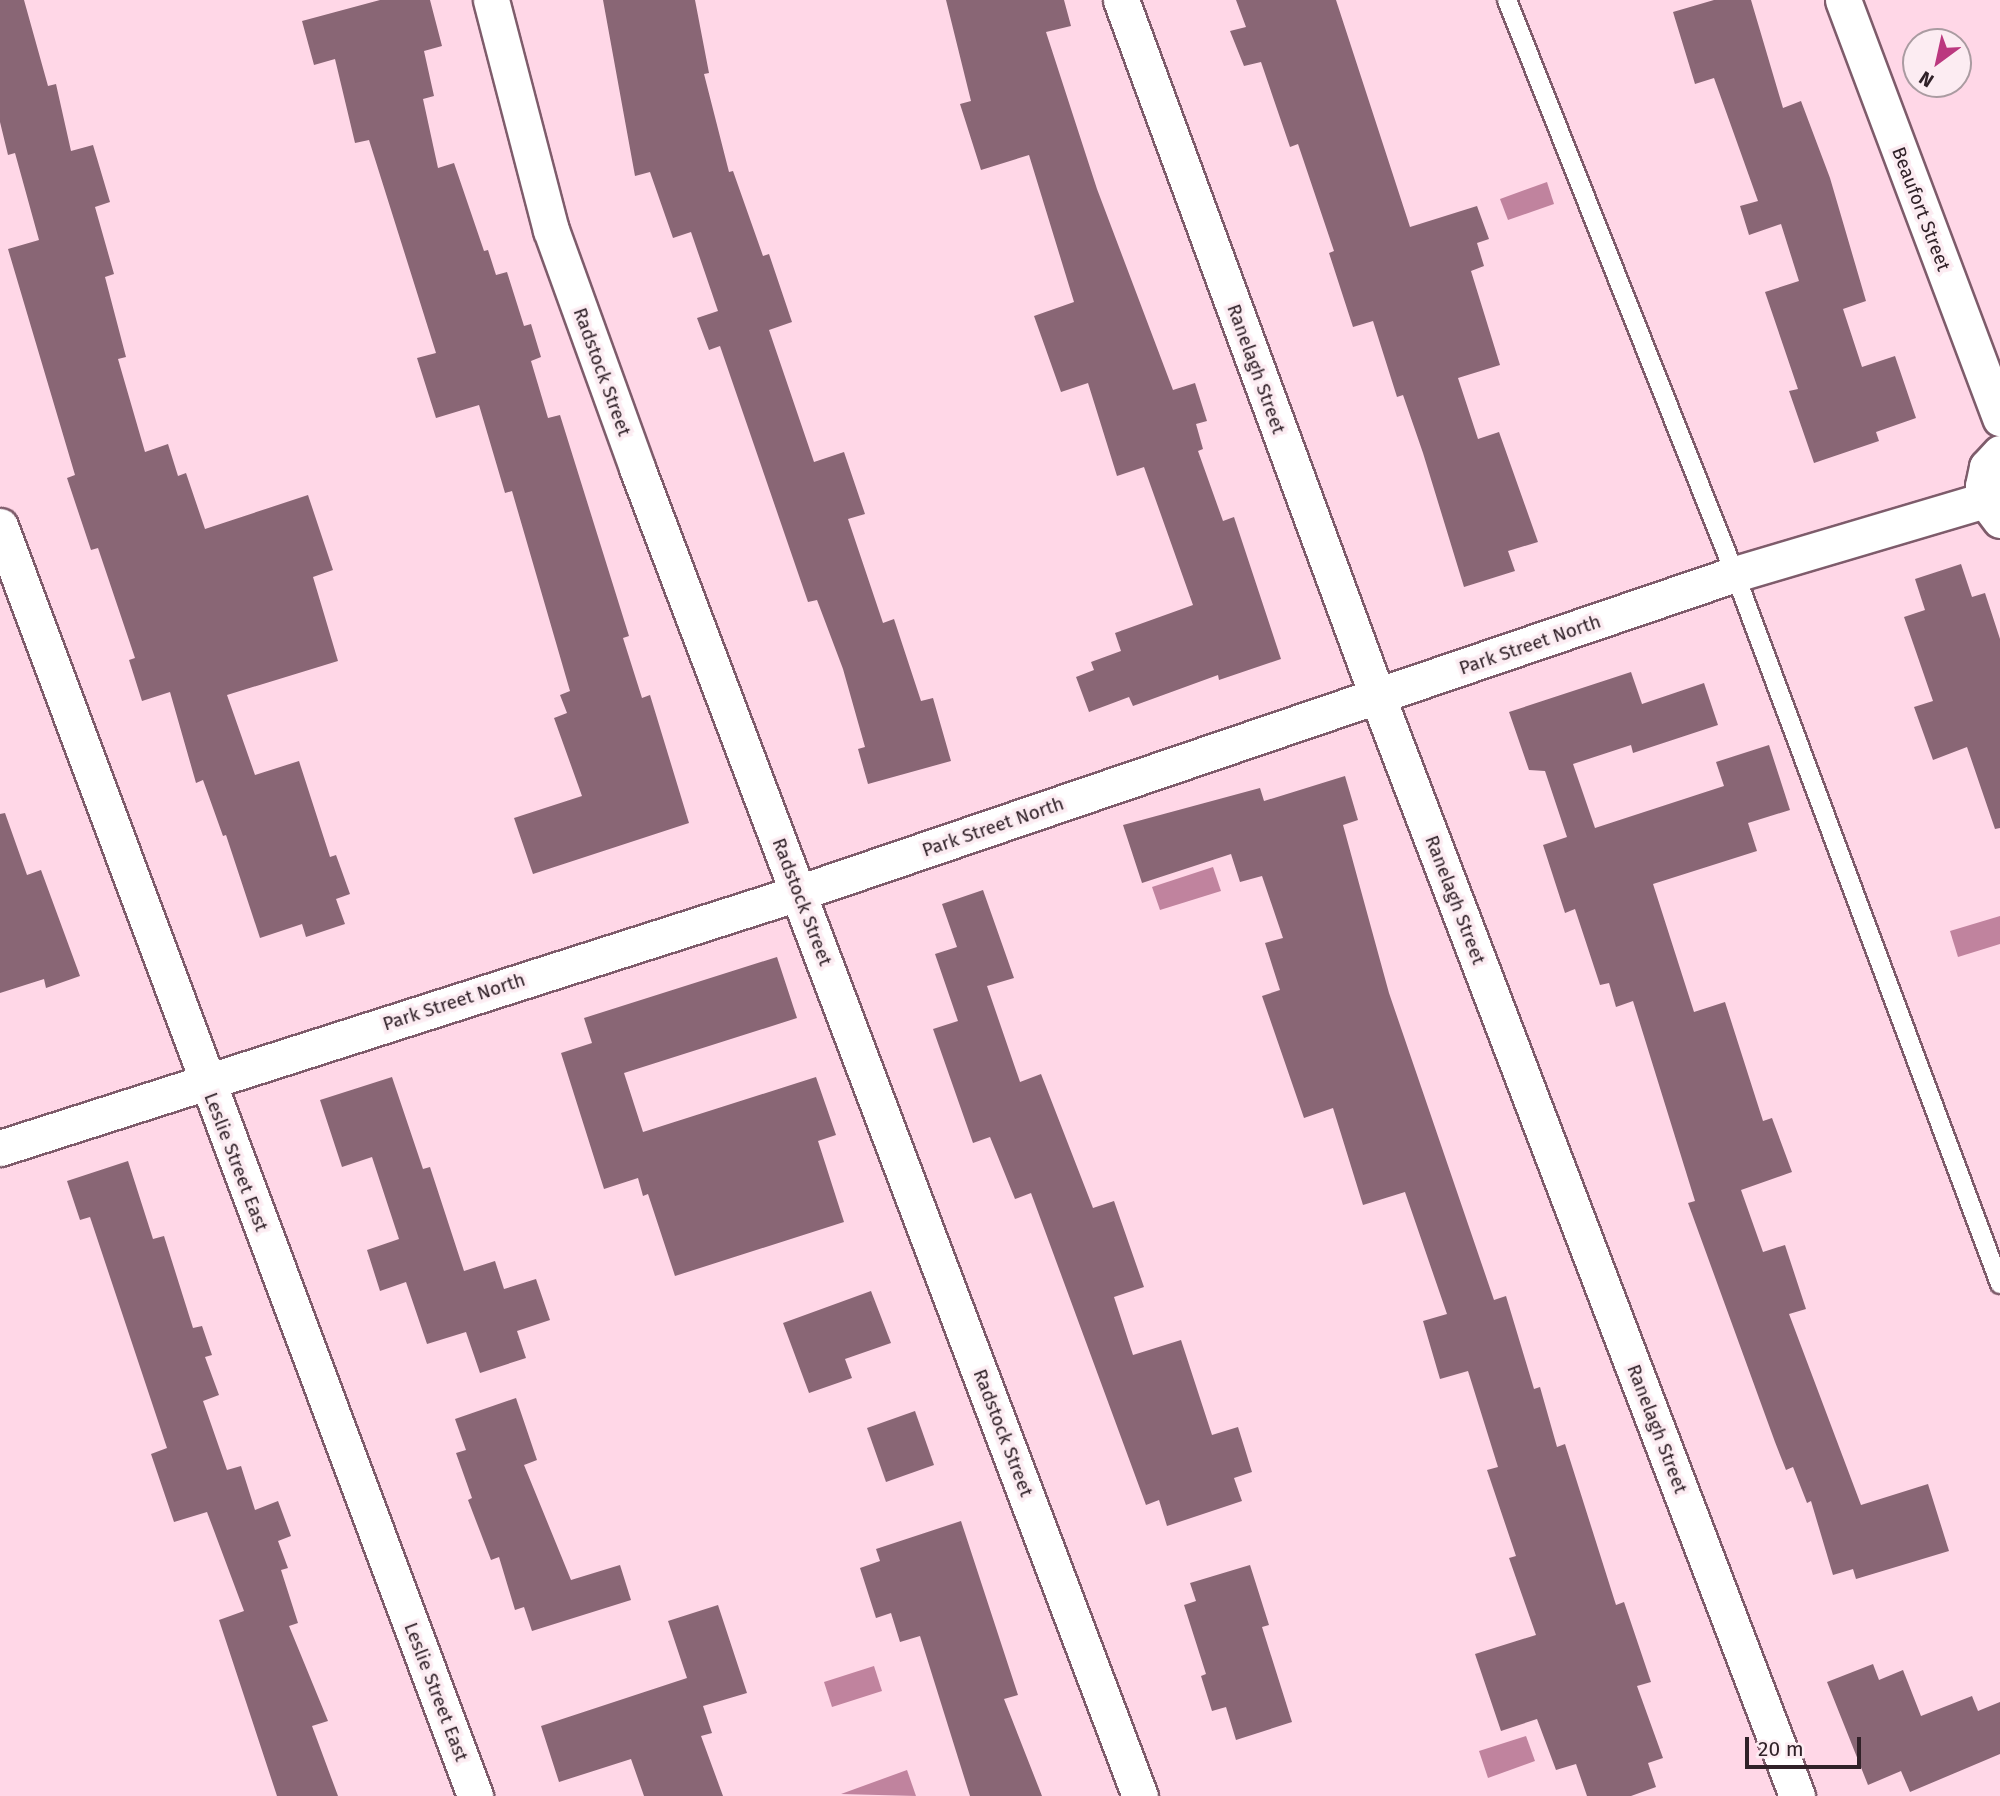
<!DOCTYPE html>
<html>
<head>
<meta charset="utf-8">
<style>
	body { margin:0 }
	#map { position:relative; width:2000px; height:1796px; overflow:hidden; background:#ffd7e7; font-family:"Fira Sans",sans-serif }
	div>[style] { position:absolute }
	.water>* { inset:0; background:#c0839e }
	.building>* { inset:0; background:#896675 }
	.roads { filter:drop-shadow(2px 0 #7e5c6b) drop-shadow(-2px 0 #7e5c6b) drop-shadow(0 2px #7e5c6b) drop-shadow(0 -2px #7e5c6b) }
	.service>* { height:18px; margin:-9px; padding:0 9px; transform-origin:9px; border-radius:9px; background:#fff }
	.minor>* { height:35px; margin:-17.5px; padding:0 17.5px; transform-origin:17.5px; border-radius:17.5px; background:#fff }
	span { translate:-50% -50%; white-space:nowrap; text-align:center; line-height:1.15; -webkit-text-stroke:7px #fcecf2; paint-order:stroke }
	.street-label { font-size:19px; color:#302128 }
	.north { position:absolute; left:1902px; top:28px; width:70px; height:70px; box-sizing:border-box; background:#fcecf2; border:2px solid #aa9ba1; border-radius:50%; rotate:213deg; font-size:19px; font-weight:700; line-height:28px; text-align:center; color:#302128 }
	.north::after { content:''; display:block; margin:auto; width:24px; height:32px; background:#bb387f; clip-path:polygon(50% 0,100% 100%,50% 72%,0 100%) }
	.scale { position:absolute; left:1745px; top:1737px; width:116px; height:32px; box-sizing:border-box; border:4px solid #302128; border-top:0; padding-left:9px; font-size:21px; line-height:24px; white-space:nowrap; color:#302128; -webkit-text-stroke:5px #fcecf2; paint-order:stroke }
</style>
</head>
<body>
<div id="map">
	<div class="water">
		<i style="clip-path:polygon(1547px 182px,1554px 204px,1508px 220px,1500px 199px)"></i>
		<i style="clip-path:polygon(1213px 867px,1221px 891px,1160px 910px,1152px 887px)"></i>
		<i style="clip-path:polygon(2000px 916px,2000px 944px,1958px 957px,1950px 931px)"></i>
		<i style="clip-path:polygon(874px 1666px,882px 1691px,832px 1707px,824px 1682px)"></i>
		<i style="clip-path:polygon(1526px 1736px,1535px 1761px,1488px 1778px,1479px 1751px)"></i>
		<i style="clip-path:polygon(907px 1770px,916px 1796px,841px 1794px)"></i>
	</div>
	<div class="building">
		<i style="clip-path:polygon(0 0,24px 0,48px 86px,56px 84px,71px 151px,93px 145px,110px 202px,95px 207px,114px 274px,105px 277px,126px 357px,118px 359px,145px 452px,168px 444px,178px 476px,186px 473px,205px 529px,308px 495px,333px 570px,313px 577px,338px 661px,227px 695px,255px 775px,299px 761px,330px 857px,336px 855px,350px 894px,336px 899px,345px 924px,306px 937px,302px 924px,260px 938px,226px 835px,223px 836px,203px 780px,196px 783px,170px 692px,142px 701px,129px 660px,135px 658px,98px 548px,91px 550px,67px 478px,75px 475px,8px 249px,39px 240px,15px 153px,8px 155px,0 122px)"></i>
		<i style="clip-path:polygon(380px 0,430px 0,442px 46px,424px 51px,434px 96px,423px 99px,438px 168px,454px 163px,484px 251px,488px 250px,496px 275px,507px 272px,524px 326px,531px 324px,541px 357px,531px 361px,548px 418px,560px 415px,629px 636px,623px 638px,642px 698px,650px 695px,689px 823px,533px 874px,514px 818px,582px 796px,554px 718px,567px 713px,560px 695px,570px 691px,512px 491px,505px 493px,479px 405px,436px 418px,417px 358px,436px 353px,369px 140px,355px 143px,335px 59px,314px 65px,302px 21px)"></i>
		<i style="clip-path:polygon(603px 0,695px 0,709px 73px,704px 74px,729px 172px,733px 171px,763px 256px,769px 254px,792px 322px,769px 330px,814px 462px,844px 452px,865px 514px,848px 519px,883px 623px,894px 619px,921px 701px,933px 698px,951px 761px,868px 784px,858px 749px,865px 747px,843px 669px,817px 600px,808px 602px,720px 346px,709px 350px,697px 318px,718px 311px,691px 232px,673px 238px,650px 172px,635px 176px)"></i>
		<i style="clip-path:polygon(946px 0,1064px 0,1071px 26px,1046px 32px,1097px 189px,1173px 390px,1195px 383px,1207px 421px,1196px 424px,1203px 449px,1198px 451px,1223px 521px,1234px 517px,1281px 659px,1219px 680px,1218px 675px,1133px 706px,1129px 697px,1089px 712px,1076px 677px,1094px 670px,1091px 662px,1121px 651px,1115px 633px,1193px 605px,1144px 467px,1117px 476px,1088px 383px,1061px 392px,1034px 316px,1074px 302px,1029px 155px,981px 170px,960px 104px,971px 101px)"></i>
		<i style="clip-path:polygon(1236px 0,1336px 0,1410px 227px,1477px 206px,1489px 239px,1477px 243px,1484px 266px,1471px 271px,1500px 365px,1458px 378px,1478px 439px,1499px 432px,1538px 542px,1508px 551px,1515px 571px,1464px 587px,1423px 453px,1403px 395px,1397px 397px,1373px 321px,1353px 327px,1329px 253px,1334px 251px,1298px 144px,1290px 147px,1261px 62px,1244px 66px,1230px 31px,1246px 27px)"></i>
		<i style="clip-path:polygon(1714px 0,1751px 0,1783px 108px,1801px 101px,1830px 178px,1866px 301px,1843px 309px,1862px 367px,1895px 356px,1916px 418px,1876px 432px,1879px 441px,1814px 463px,1789px 391px,1798px 389px,1765px 292px,1799px 281px,1781px 224px,1749px 235px,1740px 206px,1758px 201px,1714px 78px,1695px 84px,1673px 12px)"></i>
		<i style="clip-path:polygon(1961px 564px,1972px 597px,1985px 593px,2000px 639px,2000px 828px,1995px 829px,1967px 747px,1933px 760px,1914px 707px,1933px 701px,1904px 617px,1925px 610px,1915px 579px)"></i>
		<i style="clip-path:polygon(1631px 672px,1642px 704px,1704px 683px,1718px 725px,1633px 753px,1631px 745px,1573px 764px,1595px 828px,1724px 786px,1716px 762px,1769px 745px,1790px 810px,1748px 823px,1757px 851px,1653px 884px,1694px 1012px,1725px 1002px,1763px 1121px,1772px 1118px,1792px 1172px,1741px 1190px,1763px 1252px,1785px 1245px,1806px 1309px,1789px 1314px,1861px 1505px,1928px 1484px,1949px 1551px,1856px 1579px,1853px 1569px,1833px 1575px,1811px 1501px,1807px 1503px,1793px 1467px,1786px 1470px,1775px 1442px,1688px 1203px,1695px 1201px,1633px 1001px,1616px 1007px,1609px 983px,1600px 985px,1575px 909px,1565px 913px,1543px 845px,1567px 837px,1545px 771px,1529px 770px,1509px 712px)"></i>
		<i style="clip-path:polygon(1345px 776px,1358px 820px,1343px 825px,1389px 993px,1494px 1300px,1506px 1296px,1534px 1389px,1540px 1387px,1557px 1447px,1565px 1444px,1616px 1605px,1624px 1602px,1651px 1682px,1637px 1686px,1663px 1758px,1648px 1763px,1656px 1787px,1631px 1796px,1587px 1796px,1576px 1764px,1556px 1770px,1537px 1719px,1501px 1731px,1475px 1654px,1536px 1635px,1509px 1558px,1516px 1556px,1487px 1470px,1498px 1467px,1468px 1371px,1440px 1379px,1423px 1321px,1447px 1314px,1405px 1192px,1363px 1205px,1333px 1108px,1304px 1118px,1262px 996px,1280px 990px,1265px 943px,1283px 938px,1262px 876px,1240px 882px,1231px 854px,1142px 883px,1123px 825px,1260px 788px,1264px 801px)"></i>
		<i style="clip-path:polygon(5px 813px,27px 875px,41px 870px,80px 976px,46px 988px,44px 979px,0 993px,0 814px)"></i>
		<i style="clip-path:polygon(983px 890px,1014px 978px,987px 986px,1020px 1082px,1041px 1074px,1093px 1208px,1114px 1201px,1144px 1287px,1114px 1297px,1133px 1355px,1181px 1340px,1212px 1435px,1238px 1427px,1252px 1472px,1234px 1478px,1242px 1501px,1167px 1526px,1159px 1500px,1146px 1505px,1031px 1193px,1015px 1199px,990px 1137px,973px 1143px,933px 1029px,958px 1021px,935px 954px,957px 947px,942px 904px)"></i>
		<i style="clip-path:polygon(777px 957px,797px 1018px,624px 1073px,643px 1132px,816px 1077px,836px 1135px,818px 1141px,844px 1222px,675px 1276px,648px 1194px,643px 1196px,638px 1178px,604px 1189px,561px 1053px,592px 1043px,584px 1018px)"></i>
		<i style="clip-path:polygon(392px 1077px,423px 1169px,430px 1167px,464px 1271px,495px 1261px,504px 1289px,536px 1279px,550px 1320px,517px 1331px,526px 1358px,480px 1373px,466px 1332px,427px 1344px,406px 1282px,380px 1291px,367px 1250px,399px 1239px,372px 1157px,342px 1167px,320px 1100px)"></i>
		<i style="clip-path:polygon(128px 1161px,153px 1239px,164px 1236px,193px 1328px,202px 1326px,212px 1355px,205px 1357px,219px 1395px,203px 1401px,227px 1470px,241px 1466px,255px 1510px,278px 1501px,291px 1536px,278px 1541px,288px 1568px,281px 1570px,298px 1623px,289px 1626px,328px 1721px,312px 1726px,338px 1796px,277px 1796px,219px 1620px,244px 1611px,207px 1512px,174px 1522px,151px 1454px,167px 1448px,90px 1217px,80px 1220px,67px 1181px)"></i>
		<i style="clip-path:polygon(871px 1291px,891px 1343px,845px 1359px,852px 1378px,809px 1393px,783px 1323px)"></i>
		<i style="clip-path:polygon(516px 1398px,537px 1460px,524px 1465px,571px 1580px,620px 1565px,631px 1600px,532px 1631px,524px 1607px,515px 1610px,499px 1557px,491px 1560px,468px 1500px,472px 1498px,456px 1453px,466px 1450px,455px 1419px)"></i>
		<i style="clip-path:polygon(915px 1411px,934px 1465px,886px 1482px,867px 1428px)"></i>
		<i style="clip-path:polygon(961px 1521px,1018px 1695px,1004px 1699px,1042px 1796px,970px 1796px,920px 1636px,900px 1642px,891px 1613px,876px 1618px,860px 1568px,880px 1561px,876px 1549px)"></i>
		<i style="clip-path:polygon(1250px 1565px,1269px 1625px,1262px 1627px,1292px 1722px,1236px 1740px,1226px 1707px,1212px 1711px,1201px 1676px,1206px 1674px,1184px 1605px,1196px 1601px,1190px 1583px)"></i>
		<i style="clip-path:polygon(718px 1605px,747px 1693px,703px 1706px,712px 1733px,701px 1736px,723px 1796px,644px 1796px,631px 1759px,559px 1782px,541px 1726px,687px 1678px,668px 1621px)"></i>
		<i style="clip-path:polygon(1873px 1664px,1879px 1680px,1903px 1670px,1921px 1716px,1972px 1696px,1978px 1711px,2000px 1702px,2000px 1754px,1910px 1792px,1901px 1771px,1868px 1785px,1827px 1682px)"></i>
	</div>
	<div class="roads">
		<div class="service">
			<i style="left:1507px;top:0;width:618px;rotate:68.34deg"></i>
			<i style="left:1735px;top:574px;width:758px;rotate:69.53deg"></i>
		</div>
		<div class="minor">
			<i style="left:491px;top:0;width:238px;rotate:75.4deg"></i>
			<i style="left:551px;top:230px;width:253px;rotate:70.1deg"></i>
			<i style="left:637px;top:468px;width:1420px;rotate:69.26deg"></i>
			<i style="left:1121px;top:0;width:744px;rotate:69.79deg"></i>
			<i style="left:1378px;top:698px;width:1175px;rotate:69.11deg"></i>
			<i style="left:1843px;top:0;width:447px;rotate:69.4deg"></i>
			<i style="left:2000px;top:453px;width:19px;rotate:133deg"></i>
			<i style="left:1987px;top:467px;width:19px;rotate:102deg"></i>
			<i style="left:1983px;top:486px;width:14px;rotate:82deg"></i>
			<i style="left:1985px;top:500px;width:25px;rotate:53deg"></i>
			<i style="left:0;top:526px;width:1356px;rotate:69.49deg"></i>
			<i style="left:0;top:1148px;width:838px;rotate:-17.72deg"></i>
			<i style="left:798px;top:893px;width:990px;rotate:-18.8deg"></i>
			<i style="left:1735px;top:574px;width:261px;rotate:-16.5deg"></i>
		</div>
	</div>
	<div class="street-label">
		<span style="left:1921px;top:209px;rotate:69deg">Beaufort Street</span>
		<span style="left:1256px;top:369px;rotate:70deg">Ranelagh Street</span>
		<span style="left:602px;top:372px;rotate:70deg">Radstock Street</span>
		<span style="left:1530px;top:645px;rotate:-19deg">Park Street North</span>
		<span style="left:993px;top:827px;rotate:-19deg">Park Street North</span>
		<span style="left:1455px;top:900px;rotate:69deg">Ranelagh Street</span>
		<span style="left:802px;top:902px;rotate:69deg">Radstock Street</span>
		<span style="left:454px;top:1002px;rotate:-18deg">Park Street North</span>
		<span style="left:236px;top:1162px;rotate:69deg">Leslie Street East</span>
		<span style="left:1657px;top:1429px;rotate:69deg">Ranelagh Street</span>
		<span style="left:1003px;top:1433px;rotate:69deg">Radstock Street</span>
		<span style="left:436px;top:1692px;rotate:69deg">Leslie Street East</span>
	</div>
	<div class="north">N</div>
	<div class="scale">20 m</div>
</div>
</body>
</html>
